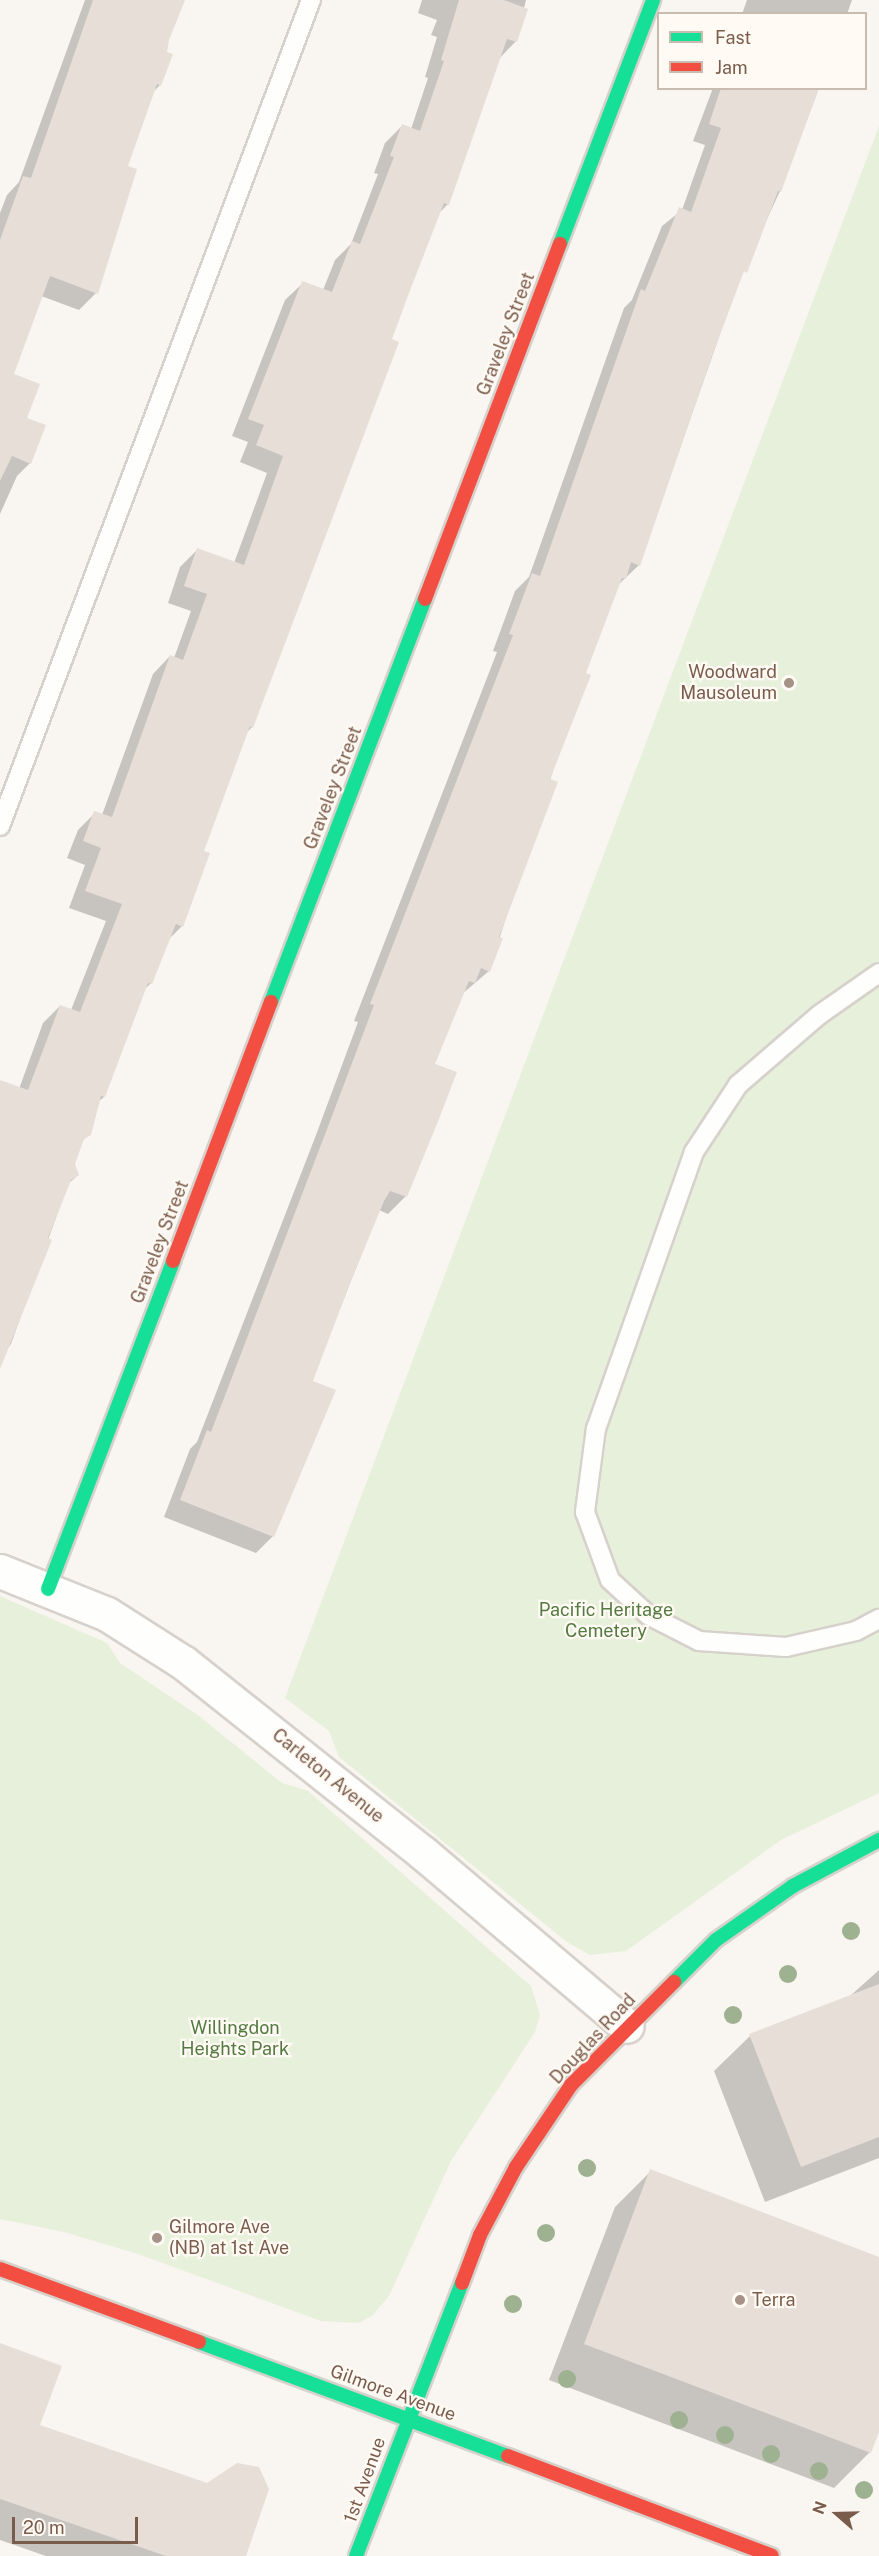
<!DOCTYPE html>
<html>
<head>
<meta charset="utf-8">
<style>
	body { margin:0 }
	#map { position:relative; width:879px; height:2556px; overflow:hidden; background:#f9f5f0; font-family:"Public Sans",sans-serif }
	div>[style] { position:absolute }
	.green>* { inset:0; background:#e7f0db }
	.shadow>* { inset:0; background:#0003 }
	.building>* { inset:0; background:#e6ded7 }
	.roads { filter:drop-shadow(2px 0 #d7d1cb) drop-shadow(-2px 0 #d7d1cb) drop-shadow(0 2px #d7d1cb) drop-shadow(0 -2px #d7d1cb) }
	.lane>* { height:18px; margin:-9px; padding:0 9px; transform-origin:9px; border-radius:9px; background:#fefefd }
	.street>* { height:33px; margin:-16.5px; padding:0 16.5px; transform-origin:16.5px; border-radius:16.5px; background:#fefefd }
	.fast>* { height:14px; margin:-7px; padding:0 7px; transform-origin:7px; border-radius:7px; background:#16e098 }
	.jam>* { height:14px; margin:-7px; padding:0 7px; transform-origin:7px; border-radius:7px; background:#f24e42 }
	.trees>* { width:18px; height:18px; margin:-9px; border-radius:50%; background:#9eb190 }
	.dots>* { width:16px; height:16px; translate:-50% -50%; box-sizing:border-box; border:3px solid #fffaf3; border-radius:50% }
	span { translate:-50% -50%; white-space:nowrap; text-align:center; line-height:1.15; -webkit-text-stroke:4.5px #fffaf3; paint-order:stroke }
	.street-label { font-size:18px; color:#7a5c4d }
	.poi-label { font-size:18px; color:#7a5c4d }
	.right { translate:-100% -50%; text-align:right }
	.left { translate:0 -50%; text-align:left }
	.park-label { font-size:18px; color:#537a41 }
	.legend { position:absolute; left:657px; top:12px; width:210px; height:78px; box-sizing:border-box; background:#fffaf3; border:2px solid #cabbb1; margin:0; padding:8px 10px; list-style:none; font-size:18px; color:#7a5c4d }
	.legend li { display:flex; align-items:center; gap:12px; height:30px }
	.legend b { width:30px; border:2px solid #cabbb1 }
	.north { position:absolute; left:807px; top:2484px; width:60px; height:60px; -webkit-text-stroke:4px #fffaf3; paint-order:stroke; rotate:290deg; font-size:16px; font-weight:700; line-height:24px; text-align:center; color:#7a5c4d }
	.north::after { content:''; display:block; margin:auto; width:21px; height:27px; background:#7a5c4d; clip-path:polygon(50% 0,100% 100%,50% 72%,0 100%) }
	.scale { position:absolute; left:12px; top:2517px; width:126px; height:27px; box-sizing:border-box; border:3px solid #7a5c4d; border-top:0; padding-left:8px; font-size:18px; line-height:21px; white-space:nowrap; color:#7a5c4d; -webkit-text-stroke:4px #fffaf3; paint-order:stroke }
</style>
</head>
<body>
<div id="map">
	<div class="green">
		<i style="clip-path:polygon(879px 126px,879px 1793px,781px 1840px,626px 1951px,590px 1955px,567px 1942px,339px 1757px,329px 1731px,285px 1698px)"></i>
		<i style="clip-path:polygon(0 1596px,107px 1643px,120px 1663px,199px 1716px,282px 1783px,308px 1791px,531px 1986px,540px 2015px,535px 2032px,451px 2161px,389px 2296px,372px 2316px,358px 2323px,321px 2321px,138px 2254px,64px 2232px,0 2219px)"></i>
	</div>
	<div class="shadow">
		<i style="clip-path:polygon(85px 0,183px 0,168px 39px,160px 85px,153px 92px,126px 167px,96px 293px,79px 310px,41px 296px,12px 375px,25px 419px,30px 463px,17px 476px,0 514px,0 213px,7px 195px,19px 182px)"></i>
		<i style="clip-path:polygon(422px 0,526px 0,516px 41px,499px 59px,448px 204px,438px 214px,408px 293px,252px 727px,246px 733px,203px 852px,182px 926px,169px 939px,151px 983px,143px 991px,104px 1097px,98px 1102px,89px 1134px,81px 1142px,73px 1164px,78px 1175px,68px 1184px,11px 1344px,0 1359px,0 1082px,19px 1089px,43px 1023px,60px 1006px,71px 1010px,106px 921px,69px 908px,85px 865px,67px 858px,78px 830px,95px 813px,102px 815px,153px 674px,170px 656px,174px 658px,191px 611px,168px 603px,180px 567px,197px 550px,234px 563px,267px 473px,240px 462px,248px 442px,232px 436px,285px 300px,303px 283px,323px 290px,335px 260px,351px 244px,378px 174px,374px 173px,385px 143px,402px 126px,411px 129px,428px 78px,425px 77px,437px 37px,431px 35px,437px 20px,418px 13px)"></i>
		<i style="clip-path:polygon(747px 0,852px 0,847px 14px,742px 14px)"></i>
		<i style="clip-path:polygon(713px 88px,819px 88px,780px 191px,740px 277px,639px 565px,618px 585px,584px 674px,489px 971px,462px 994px,433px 1065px,438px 1118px,405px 1197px,388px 1214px,379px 1210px,311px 1382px,273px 1536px,256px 1553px,164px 1517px,190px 1449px,197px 1442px,316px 1135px,358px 1022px,354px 1021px,497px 652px,493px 651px,515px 591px,529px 577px,624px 308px,632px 300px,662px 226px,682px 210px,705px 145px,693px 141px)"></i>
		<i style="clip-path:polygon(879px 1970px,879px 2158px,765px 2202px,714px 2071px,750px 2036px,850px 1996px)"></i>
		<i style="clip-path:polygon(651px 2171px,879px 2258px,879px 2428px,870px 2452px,834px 2488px,549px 2380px,615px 2207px)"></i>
		<i style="clip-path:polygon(0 2345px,38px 2426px,244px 2556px,46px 2556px,0 2540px)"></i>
	</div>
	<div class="building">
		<i style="clip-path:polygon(93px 0,185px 0,169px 40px,167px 52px,173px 54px,161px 86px,157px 84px,128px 166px,137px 169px,98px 294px,50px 276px,14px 374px,40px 384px,27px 418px,46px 425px,31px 464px,12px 456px,0 481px,0 240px,23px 176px,31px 178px)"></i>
		<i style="clip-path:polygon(459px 0,504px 0,528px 9px,517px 42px,507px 39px,449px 205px,444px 203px,409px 293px,392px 339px,399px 342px,253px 728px,250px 726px,204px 851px,210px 853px,183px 927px,176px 924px,152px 984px,148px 983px,105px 1097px,101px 1096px,91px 1135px,84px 1139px,75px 1164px,79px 1175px,71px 1180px,48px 1238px,52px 1240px,0 1369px,0 1080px,28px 1090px,60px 1005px,80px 1012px,122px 904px,85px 891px,101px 848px,83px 841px,94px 811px,112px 817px,170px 655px,183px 660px,207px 594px,184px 586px,197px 548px,244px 565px,283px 456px,256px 445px,264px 425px,248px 419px,302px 281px,332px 292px,352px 241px,360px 244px,394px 157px,390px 156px,402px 124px,420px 131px,444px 61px,441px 60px)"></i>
		<i style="clip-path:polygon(721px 88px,819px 88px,781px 192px,778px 191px,747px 273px,744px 271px,712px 356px,640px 566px,631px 562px,626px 579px,622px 578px,586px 673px,591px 675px,550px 779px,558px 782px,499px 937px,503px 938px,490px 972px,481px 968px,475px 983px,469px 981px,435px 1064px,457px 1072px,439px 1119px,407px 1197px,390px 1191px,384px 1201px,348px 1288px,313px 1381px,336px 1390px,274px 1537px,180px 1500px,207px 1430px,211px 1432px,332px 1116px,374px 1005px,370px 1004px,513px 635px,509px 634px,532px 573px,540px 576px,641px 289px,645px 291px,679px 207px,691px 212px,721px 128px,709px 124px)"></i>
		<i style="clip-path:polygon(879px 1984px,879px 2137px,801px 2167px,749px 2034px)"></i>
		<i style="clip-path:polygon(650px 2169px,879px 2257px,879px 2432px,871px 2453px,584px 2344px)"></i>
		<i style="clip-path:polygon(0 2343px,62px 2366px,40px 2425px,207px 2483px,237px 2463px,259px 2467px,269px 2489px,246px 2556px,166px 2556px,0 2499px)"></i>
	</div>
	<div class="roads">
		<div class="lane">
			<i style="left:0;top:826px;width:883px;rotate:-69.37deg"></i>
			<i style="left:879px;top:973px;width:73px;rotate:145deg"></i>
			<i style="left:819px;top:1015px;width:107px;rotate:139.2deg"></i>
			<i style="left:738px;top:1085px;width:80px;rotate:123.3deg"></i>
			<i style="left:694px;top:1152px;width:293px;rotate:109.5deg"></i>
			<i style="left:596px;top:1428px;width:85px;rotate:97.5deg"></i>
			<i style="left:585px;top:1512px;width:72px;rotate:69.8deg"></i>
			<i style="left:610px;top:1580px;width:52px;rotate:42.6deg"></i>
			<i style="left:648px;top:1615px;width:57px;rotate:27deg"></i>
			<i style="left:699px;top:1641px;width:87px;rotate:3.9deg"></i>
			<i style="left:786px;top:1647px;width:72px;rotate:-12.9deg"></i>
			<i style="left:856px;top:1631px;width:26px;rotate:-28deg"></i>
		</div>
		<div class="street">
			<i style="left:0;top:1571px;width:115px;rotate:21.9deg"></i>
			<i style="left:107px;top:1614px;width:91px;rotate:32.5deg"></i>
			<i style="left:184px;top:1663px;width:305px;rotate:38.5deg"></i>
			<i style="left:423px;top:1853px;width:267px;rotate:40.3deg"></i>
		</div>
		<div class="fast">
			<i style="left:560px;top:244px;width:261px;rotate:-69.1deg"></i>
			<i style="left:271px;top:1002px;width:431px;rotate:-69.1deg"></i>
			<i style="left:48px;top:1589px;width:351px;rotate:-69.1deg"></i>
			<i style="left:674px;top:1982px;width:59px;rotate:-45deg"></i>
			<i style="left:716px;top:1940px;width:94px;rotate:-35deg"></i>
			<i style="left:793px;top:1886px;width:98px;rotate:-28.1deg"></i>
			<i style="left:199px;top:2342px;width:329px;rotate:20.3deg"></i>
			<i style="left:356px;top:2556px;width:293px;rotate:-68.8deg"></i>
		</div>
		<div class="jam">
			<i style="left:425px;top:599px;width:380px;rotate:-69.2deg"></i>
			<i style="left:173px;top:1261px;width:277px;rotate:-69.3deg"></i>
			<i style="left:0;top:2269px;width:212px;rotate:20.1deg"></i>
			<i style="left:462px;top:2283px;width:51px;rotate:-69.4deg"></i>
			<i style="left:480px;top:2235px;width:77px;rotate:-62.1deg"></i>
			<i style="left:516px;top:2167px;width:99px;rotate:-56.1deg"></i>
			<i style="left:571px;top:2085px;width:146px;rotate:-45deg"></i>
			<i style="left:508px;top:2456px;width:282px;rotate:20.7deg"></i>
		</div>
	</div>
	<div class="trees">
		<i style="left:851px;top:1931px"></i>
		<i style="left:788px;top:1974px"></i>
		<i style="left:733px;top:2015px"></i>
		<i style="left:587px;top:2168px"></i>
		<i style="left:546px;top:2233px"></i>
		<i style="left:513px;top:2304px"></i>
		<i style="left:567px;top:2379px"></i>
		<i style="left:679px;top:2420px"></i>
		<i style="left:725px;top:2435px"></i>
		<i style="left:771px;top:2454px"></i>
		<i style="left:819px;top:2471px"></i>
		<i style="left:864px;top:2490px"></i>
	</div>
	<div class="dots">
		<i style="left:789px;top:683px;background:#a69286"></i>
		<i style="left:157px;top:2238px;background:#a69286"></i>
		<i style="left:740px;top:2300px;background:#a69286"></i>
	</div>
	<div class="street-label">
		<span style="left:506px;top:334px;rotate:-69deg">Graveley Street</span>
		<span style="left:333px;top:788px;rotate:-69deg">Graveley Street</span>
		<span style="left:160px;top:1242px;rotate:-69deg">Graveley Street</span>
		<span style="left:328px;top:1776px;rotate:39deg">Carleton Avenue</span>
		<span style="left:593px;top:2039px;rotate:-47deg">Douglas Road</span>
		<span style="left:393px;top:2393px;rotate:20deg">Gilmore Avenue</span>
		<span style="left:365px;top:2480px;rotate:-70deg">1st Avenue</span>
	</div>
	<div class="poi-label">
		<span class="right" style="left:777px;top:683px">Woodward<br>Mausoleum</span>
		<span class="left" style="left:169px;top:2238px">Gilmore Ave<br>(NB) at 1st Ave</span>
		<span class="left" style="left:752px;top:2300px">Terra</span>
	</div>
	<div class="park-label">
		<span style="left:606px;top:1621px">Pacific Heritage<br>Cemetery</span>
		<span style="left:235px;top:2039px">Willingdon<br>Heights Park</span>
	</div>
	<ul class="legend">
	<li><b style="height:8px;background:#16e098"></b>Fast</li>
	<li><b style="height:8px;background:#f24e42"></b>Jam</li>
	</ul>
	<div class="north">N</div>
	<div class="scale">20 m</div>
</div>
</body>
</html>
